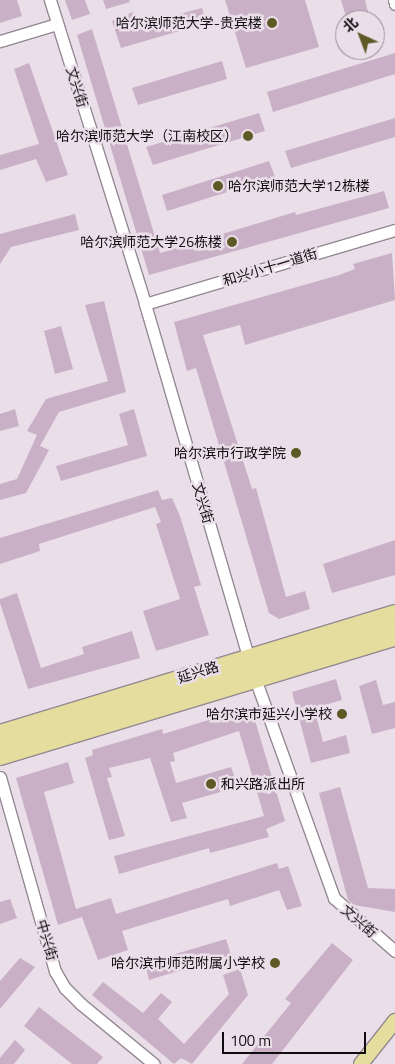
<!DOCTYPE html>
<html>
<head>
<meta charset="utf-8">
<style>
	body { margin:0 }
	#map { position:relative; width:395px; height:1064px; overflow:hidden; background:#eadee9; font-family:"Titillium Web","Noto Sans SC",sans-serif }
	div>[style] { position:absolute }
	.building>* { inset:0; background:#c9b0c6 }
	.roads { filter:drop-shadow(1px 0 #948993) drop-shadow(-1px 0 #948993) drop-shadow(0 1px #948993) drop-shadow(0 -1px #948993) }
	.minor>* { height:11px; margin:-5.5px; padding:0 5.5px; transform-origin:5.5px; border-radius:5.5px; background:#fff }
	.major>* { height:14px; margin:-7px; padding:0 7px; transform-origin:7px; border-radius:7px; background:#e4dd9d }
	.dots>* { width:14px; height:14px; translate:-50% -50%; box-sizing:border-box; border:2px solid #eadee9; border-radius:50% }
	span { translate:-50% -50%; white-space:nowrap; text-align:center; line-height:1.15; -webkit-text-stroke:5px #eadee9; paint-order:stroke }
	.poi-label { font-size:14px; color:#100c0f }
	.right { translate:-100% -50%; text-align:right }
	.left { translate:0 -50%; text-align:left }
	.street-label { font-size:14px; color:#100c0f }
	.north { position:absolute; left:335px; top:10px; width:50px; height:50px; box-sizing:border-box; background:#eadee9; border:1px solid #938a92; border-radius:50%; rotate:317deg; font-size:14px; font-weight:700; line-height:20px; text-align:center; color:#100c0f }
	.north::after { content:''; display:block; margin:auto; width:18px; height:22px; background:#5f5926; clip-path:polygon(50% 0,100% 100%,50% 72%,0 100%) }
	.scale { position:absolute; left:222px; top:1032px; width:144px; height:22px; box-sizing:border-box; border:2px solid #100c0f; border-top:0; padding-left:6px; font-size:15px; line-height:18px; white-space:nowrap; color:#100c0f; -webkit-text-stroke:4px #eadee9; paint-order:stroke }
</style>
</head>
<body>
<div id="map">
	<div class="building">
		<i style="clip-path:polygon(0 0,17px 0,22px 16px,0 23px)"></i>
		<i style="clip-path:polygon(65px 0,85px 0,90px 14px,72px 20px)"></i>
		<i style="clip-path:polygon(103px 0,129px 0,130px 2px,106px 9px)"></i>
		<i style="clip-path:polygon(225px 0,305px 0,319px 47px,246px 68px)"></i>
		<i style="clip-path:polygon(341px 0,365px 0,370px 20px,347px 20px)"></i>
		<i style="clip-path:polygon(202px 8px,207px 23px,121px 48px,112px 21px,133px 12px,137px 25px)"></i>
		<i style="clip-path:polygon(92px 29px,160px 253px,295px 212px,296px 215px,384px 191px,389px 208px,149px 275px,77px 35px)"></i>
		<i style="clip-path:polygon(395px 53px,395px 74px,273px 112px,267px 92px)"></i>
		<i style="clip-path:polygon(222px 61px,227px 79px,138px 105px,132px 88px)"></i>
		<i style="clip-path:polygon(29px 63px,68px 175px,46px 182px,36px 159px,0 170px,0 155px,39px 144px,14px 69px)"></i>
		<i style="clip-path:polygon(259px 113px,265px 131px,153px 165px,146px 147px)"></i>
		<i style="clip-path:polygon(395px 118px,395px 137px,291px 168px,285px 151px)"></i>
		<i style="clip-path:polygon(269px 161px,275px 177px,167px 211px,162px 195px)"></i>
		<i style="clip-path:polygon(75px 214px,79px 230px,11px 247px,0 264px,0 234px)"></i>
		<i style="clip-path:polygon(392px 253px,395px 300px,245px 345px,240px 325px,203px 335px,252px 489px,256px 488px,286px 597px,305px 591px,310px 609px,279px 619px,269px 613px,196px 368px,187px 371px,174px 322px,339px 275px,355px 269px,353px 264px)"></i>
		<i style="clip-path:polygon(104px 301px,126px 392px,59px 412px,40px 446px,49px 450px,26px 493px,0 500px,0 484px,17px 479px,37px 435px,27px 431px,46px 399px,108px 381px,85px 305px)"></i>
		<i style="clip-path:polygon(61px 326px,73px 369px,55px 374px,44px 331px)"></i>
		<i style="clip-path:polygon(15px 409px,19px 426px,0 431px,0 414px)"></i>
		<i style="clip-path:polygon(134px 409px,147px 456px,61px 481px,56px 466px,128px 445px,119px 414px)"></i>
		<i style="clip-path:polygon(158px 490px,162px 500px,172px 498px,180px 516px,201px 585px,194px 587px,209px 635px,156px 651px,143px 611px,180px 599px,156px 524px,161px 522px,155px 507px,39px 544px,40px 551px,0 564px,0 538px)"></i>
		<i style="clip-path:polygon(395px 540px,395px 575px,332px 593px,323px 564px)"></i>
		<i style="clip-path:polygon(17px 593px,41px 668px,84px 654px,82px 647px,132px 631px,140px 658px,28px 689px,0 603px,0 599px)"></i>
		<i style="clip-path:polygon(336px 679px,342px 700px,314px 708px,323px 742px,346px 735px,350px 753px,311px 763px,292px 692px)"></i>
		<i style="clip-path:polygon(376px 680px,383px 705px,395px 702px,395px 728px,372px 734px,359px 686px)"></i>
		<i style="clip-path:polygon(251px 707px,285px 821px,266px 829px,269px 837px,210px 853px,209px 848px,119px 874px,114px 856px,264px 816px,239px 731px,173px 753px,175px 761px,170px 762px,176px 783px,231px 767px,238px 787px,182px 803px,187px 818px,171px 822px,150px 758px,109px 768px,112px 777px,107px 778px,125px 836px,109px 840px,85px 758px,93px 755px,92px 750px,162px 729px,163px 734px)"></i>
		<i style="clip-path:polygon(68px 762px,74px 783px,44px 792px,76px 909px,111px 898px,116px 914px,277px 863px,279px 869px,288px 866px,302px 906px,287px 910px,279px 890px,230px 906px,228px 899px,122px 931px,128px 950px,98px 960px,82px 917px,58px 925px,16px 778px)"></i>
		<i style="clip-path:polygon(340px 787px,368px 888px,395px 889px,395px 912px,354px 905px,348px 900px,319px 793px)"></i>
		<i style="clip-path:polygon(10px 899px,17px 918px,0 924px,0 902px)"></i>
		<i style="clip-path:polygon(226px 939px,231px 955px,149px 980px,145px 963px)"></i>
		<i style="clip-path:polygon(332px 943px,353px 960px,272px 1064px,242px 1064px,291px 1003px,285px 999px)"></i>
		<i style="clip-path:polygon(20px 958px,35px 967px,0 1009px,0 981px)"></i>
		<i style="clip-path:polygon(240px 969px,248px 995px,192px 1064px,181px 1058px,174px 1064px,92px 995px,103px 982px,143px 1013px,161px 993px,172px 1002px,158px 1019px,184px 1044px,229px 994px,223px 975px)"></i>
		<i style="clip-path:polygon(39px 1007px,103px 1057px,97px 1064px,72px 1064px,24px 1026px)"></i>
		<i style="clip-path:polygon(15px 1040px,25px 1050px,14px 1064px,0 1064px,0 1058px)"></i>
	</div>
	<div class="roads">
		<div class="minor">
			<i style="left:50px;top:0;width:318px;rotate:72.6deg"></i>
			<i style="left:145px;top:304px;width:381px;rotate:73.7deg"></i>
			<i style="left:252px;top:670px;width:242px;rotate:70.2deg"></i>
			<i style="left:334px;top:898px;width:81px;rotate:41deg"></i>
			<i style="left:394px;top:0;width:4px;rotate:76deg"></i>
			<i style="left:0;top:41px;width:59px;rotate:-16.6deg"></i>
			<i style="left:145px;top:304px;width:261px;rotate:-16.5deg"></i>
			<i style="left:0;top:777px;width:202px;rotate:74.2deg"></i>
			<i style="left:55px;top:971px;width:20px;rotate:60deg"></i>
			<i style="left:65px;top:988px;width:23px;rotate:45deg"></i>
			<i style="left:81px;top:1004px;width:94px;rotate:39.4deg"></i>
		</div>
		<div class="major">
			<i style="left:0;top:732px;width:413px;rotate:-16.9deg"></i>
			<i style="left:0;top:746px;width:413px;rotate:-16.9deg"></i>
			<i style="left:0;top:758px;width:413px;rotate:-16.8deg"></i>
			<i style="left:361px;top:1064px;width:55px;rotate:-51.7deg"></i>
		</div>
	</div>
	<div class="dots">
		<i style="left:272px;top:23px;background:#5f5926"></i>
		<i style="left:248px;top:136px;background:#5f5926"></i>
		<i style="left:218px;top:186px;background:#5f5926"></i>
		<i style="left:232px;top:242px;background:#5f5926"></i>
		<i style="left:296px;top:453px;background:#5f5926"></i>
		<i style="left:342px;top:714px;background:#5f5926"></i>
		<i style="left:211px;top:784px;background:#5f5926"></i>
		<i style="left:275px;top:963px;background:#5f5926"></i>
	</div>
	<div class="poi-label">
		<span class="right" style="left:262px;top:23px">哈尔滨师范大学-贵宾楼</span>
		<span class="right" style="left:238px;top:136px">哈尔滨师范大学（江南校区）</span>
		<span class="left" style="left:228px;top:186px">哈尔滨师范大学12栋楼</span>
		<span class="right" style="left:222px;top:242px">哈尔滨师范大学26栋楼</span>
		<span class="right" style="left:286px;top:453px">哈尔滨市行政学院</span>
		<span class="right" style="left:332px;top:714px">哈尔滨市延兴小学校</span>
		<span class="left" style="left:221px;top:784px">和兴路派出所</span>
		<span class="right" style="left:265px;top:963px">哈尔滨市师范附属小学校</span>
	</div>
	<div class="street-label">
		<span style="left:77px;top:87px;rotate:73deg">文兴街</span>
		<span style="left:270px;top:267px;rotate:-17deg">和兴小十一道街</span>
		<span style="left:203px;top:503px;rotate:74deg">文兴街</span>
		<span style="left:198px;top:672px;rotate:-17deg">延兴路</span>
		<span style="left:359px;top:921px;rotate:41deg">文兴街</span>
		<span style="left:47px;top:940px;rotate:74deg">中兴街</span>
	</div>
	<div class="north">北</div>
	<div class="scale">100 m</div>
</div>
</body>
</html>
